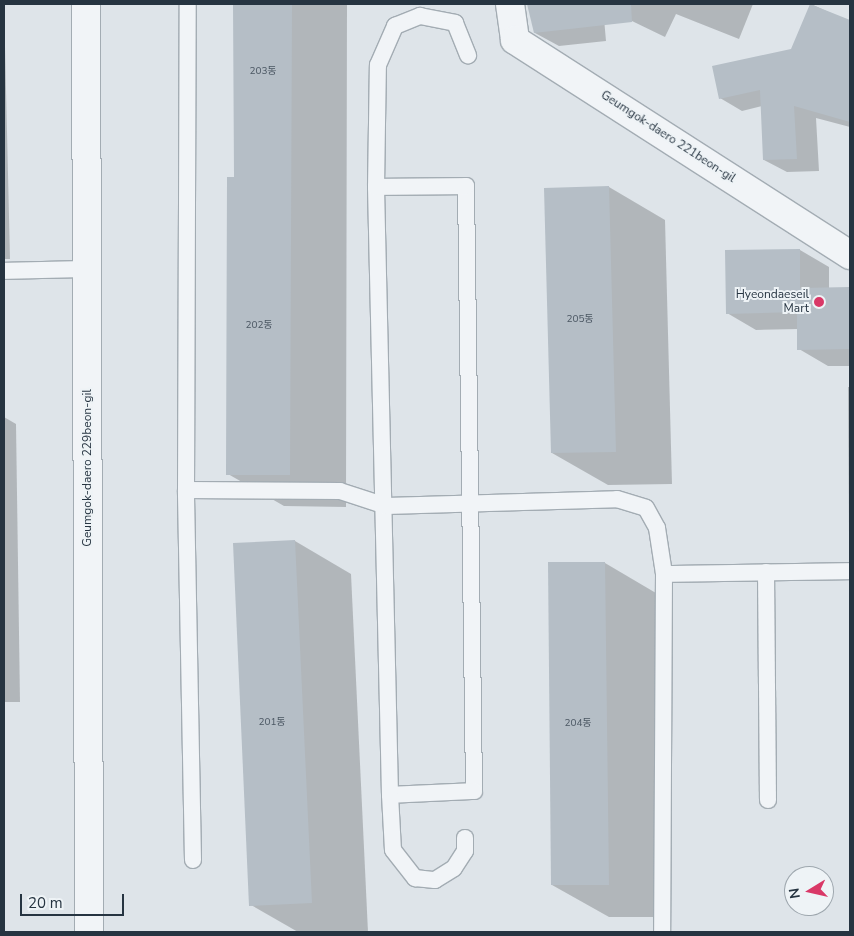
<!DOCTYPE html>
<html>
<head>
<meta charset="utf-8">
<style>
	body { margin:0 }
	#map { position:relative; width:854px; height:936px; overflow:hidden; background:#dee4e9; font-family:"Nunito Sans","Noto Sans KR",sans-serif }
	div>[style] { position:absolute }
	.shadow>* { inset:0; background:#0003 }
	.building>* { inset:0; background:#b5bec6 }
	.roads { filter:drop-shadow(1px 0 #a3acb3) drop-shadow(-1px 0 #a3acb3) drop-shadow(0 1px #a3acb3) drop-shadow(0 -1px #a3acb3) }
	.service>* { height:16px; margin:-8px; padding:0 8px; transform-origin:8px; border-radius:8px; background:#f1f4f7 }
	.minor>* { height:28px; margin:-14px; padding:0 14px; transform-origin:14px; border-radius:14px; background:#f1f4f7 }
	.tertiary>* { height:28px; margin:-14px; padding:0 14px; transform-origin:14px; border-radius:14px; background:#f1f4f7 }
	.dots>* { width:14px; height:14px; translate:-50% -50%; box-sizing:border-box; border:2px solid #eef3f6; border-radius:50% }
	span { translate:-50% -50%; white-space:nowrap; text-align:center; line-height:1.15; -webkit-text-stroke:4px #eef3f6; paint-order:stroke }
	.number-label { font-size:10px; color:#4a5662 }
	.number-label span { -webkit-text-stroke-width:0 }
	.street-label { font-size:12px; color:#263441 }
	.poi-label { font-size:12px; color:#263441 }
	.right { translate:-100% -50%; text-align:right }
	.frame { position:absolute; inset:0; border:5px solid #263441; pointer-events:none }
	.north { position:absolute; left:784px; top:866px; width:50px; height:50px; box-sizing:border-box; background:#eef3f6; border:1px solid #9ea7ae; border-radius:50%; rotate:261deg; font-size:14px; font-weight:700; line-height:20px; text-align:center; color:#263441 }
	.north::after { content:''; display:block; margin:auto; width:18px; height:22px; background:#d93867; clip-path:polygon(50% 0,100% 100%,50% 72%,0 100%) }
	.scale { position:absolute; left:20px; top:894px; width:104px; height:22px; box-sizing:border-box; border:2px solid #263441; border-top:0; padding-left:6px; font-size:15px; line-height:18px; white-space:nowrap; color:#263441; -webkit-text-stroke:4px #eef3f6; paint-order:stroke }
</style>
</head>
<body>
<div id="map">
	<div class="shadow">
		<i style="clip-path:polygon(4px 4px,10px 259px,4px 259px)"></i>
		<i style="clip-path:polygon(234px 4px,347px 4px,346px 507px,284px 506px,228px 474px,236px 178px)"></i>
		<i style="clip-path:polygon(531px 4px,753px 4px,739px 39px,676px 14px,665px 37px,603px 7px,606px 41px,559px 46px,535px 33px)"></i>
		<i style="clip-path:polygon(811px 4px,850px 22px,850px 127px,816px 118px,819px 171px,787px 172px,764px 160px,762px 106px,742px 111px,720px 98px,791px 51px)"></i>
		<i style="clip-path:polygon(609px 187px,665px 220px,672px 484px,608px 485px,552px 453px)"></i>
		<i style="clip-path:polygon(800px 250px,829px 267px,829px 289px,850px 289px,850px 366px,828px 366px,799px 349px,798px 329px,756px 330px,727px 313px)"></i>
		<i style="clip-path:polygon(848px 387px,850px 387px,850px 536px,849px 535px)"></i>
		<i style="clip-path:polygon(4px 417px,16px 424px,20px 702px,4px 702px)"></i>
		<i style="clip-path:polygon(295px 541px,351px 574px,368px 932px,298px 932px,251px 905px)"></i>
		<i style="clip-path:polygon(605px 563px,661px 596px,665px 917px,609px 917px,552px 885px)"></i>
	</div>
	<div class="building">
		<i style="clip-path:polygon(233px 4px,292px 4px,290px 475px,226px 475px,227px 177px,234px 177px)"></i>
		<i style="clip-path:polygon(527px 4px,631px 4px,632px 22px,534px 33px)"></i>
		<i style="clip-path:polygon(810px 4px,850px 20px,850px 122px,794px 106px,797px 159px,763px 160px,760px 90px,719px 99px,712px 66px,791px 49px)"></i>
		<i style="clip-path:polygon(609px 186px,616px 452px,551px 453px,544px 188px)"></i>
		<i style="clip-path:polygon(800px 249px,800px 288px,850px 287px,850px 349px,797px 350px,797px 312px,726px 314px,725px 250px)"></i>
		<i style="clip-path:polygon(295px 540px,312px 903px,249px 906px,233px 543px)"></i>
		<i style="clip-path:polygon(548px 562px,605px 562px,609px 885px,551px 885px)"></i>
	</div>
	<div class="roads">
		<div class="service">
			<i style="left:466px;top:186px;width:605px;rotate:89.24deg"></i>
			<i style="left:474px;top:791px;width:84px;rotate:177.3deg"></i>
			<i style="left:390px;top:795px;width:608px;rotate:-91.32deg"></i>
			<i style="left:376px;top:187px;width:90px;rotate:-0.6deg"></i>
			<i style="left:376px;top:187px;width:122px;rotate:-89.1deg"></i>
			<i style="left:378px;top:65px;width:43px;rotate:-66.4deg"></i>
			<i style="left:395px;top:26px;width:27px;rotate:-22deg"></i>
			<i style="left:420px;top:16px;width:36px;rotate:11deg"></i>
			<i style="left:455px;top:23px;width:35px;rotate:68deg"></i>
			<i style="left:4px;top:271px;width:83px;rotate:-1.4deg"></i>
			<i style="left:186px;top:490px;width:486px;rotate:-89.8deg"></i>
			<i style="left:766px;top:572px;width:228px;rotate:89.5deg"></i>
			<i style="left:664px;top:574px;width:186px;rotate:-0.9deg"></i>
			<i style="left:390px;top:795px;width:55px;rotate:86.9deg"></i>
			<i style="left:393px;top:850px;width:36px;rotate:52deg"></i>
			<i style="left:415px;top:878px;width:20px;rotate:6deg"></i>
			<i style="left:435px;top:880px;width:22px;rotate:-32deg"></i>
			<i style="left:454px;top:868px;width:20px;rotate:-57deg"></i>
			<i style="left:465px;top:851px;width:13px;rotate:-90deg"></i>
			<i style="left:193px;top:860px;width:370px;rotate:-91.1deg"></i>
			<i style="left:186px;top:490px;width:154px;rotate:0.4deg"></i>
			<i style="left:340px;top:491px;width:48px;rotate:18.1deg"></i>
			<i style="left:386px;top:506px;width:231px;rotate:-1.7deg"></i>
			<i style="left:617px;top:499px;width:30px;rotate:17deg"></i>
			<i style="left:646px;top:508px;width:23px;rotate:61deg"></i>
			<i style="left:657px;top:528px;width:47px;rotate:81.3deg"></i>
			<i style="left:664px;top:574px;width:358px;rotate:90.3deg"></i>
		</div>
		<div class="minor">
			<i style="left:510px;top:4px;width:36px;rotate:82deg"></i>
			<i style="left:515px;top:40px;width:398px;rotate:32.7deg"></i>
		</div>
		<div class="tertiary">
			<i style="left:86px;top:4px;width:928px;rotate:89.81deg"></i>
		</div>
	</div>
	<div class="dots">
		<i style="left:819px;top:302px;background:#d93867"></i>
	</div>
	<div class="number-label">
		<span style="left:263px;top:72px">203동</span>
		<span style="left:580px;top:320px">205동</span>
		<span style="left:259px;top:326px">202동</span>
		<span style="left:272px;top:723px">201동</span>
		<span style="left:578px;top:724px">204동</span>
	</div>
	<div class="street-label">
		<span style="left:668px;top:137px;rotate:33deg">Geumgok-daero 221beon-gil</span>
		<span style="left:88px;top:468px;rotate:-90deg">Geumgok-daero 229beon-gil</span>
	</div>
	<div class="poi-label">
		<span class="right" style="left:809px;top:302px">Hyeondaeseil<br>Mart</span>
	</div>
	<div class="frame"></div>
	<div class="north">N</div>
	<div class="scale">20 m</div>
</div>
</body>
</html>
